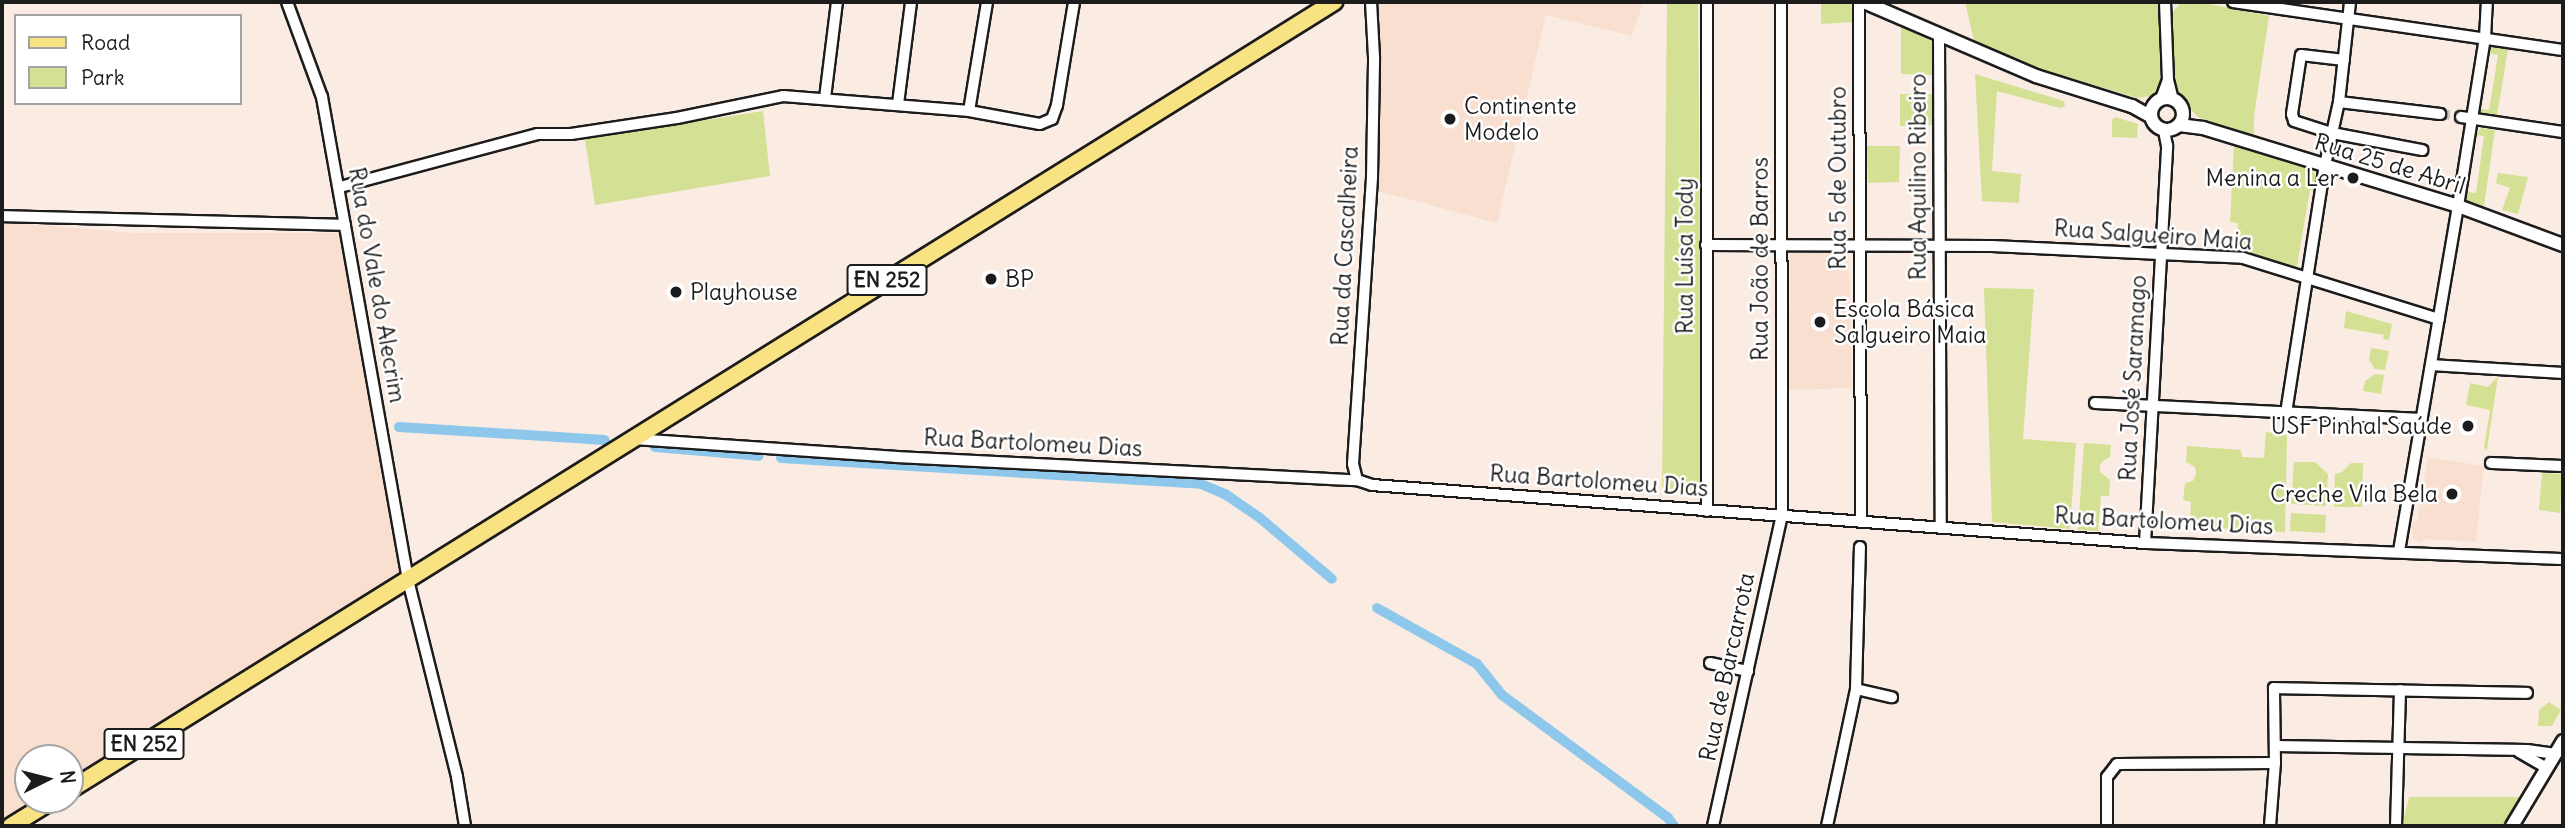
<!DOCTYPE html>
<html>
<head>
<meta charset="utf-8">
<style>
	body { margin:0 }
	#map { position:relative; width:2565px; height:828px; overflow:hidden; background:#fbece3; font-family:Delius,sans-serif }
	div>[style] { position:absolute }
	.built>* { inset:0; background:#f8dfcf }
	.green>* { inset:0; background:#d4e093 }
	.canal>* { height:10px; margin:-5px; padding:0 5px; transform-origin:5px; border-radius:5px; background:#8dc8ec }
	.minor-tunnel>* { height:10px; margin-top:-5px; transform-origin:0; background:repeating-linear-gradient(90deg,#cec2bb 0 10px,transparent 0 15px) }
	.roads { filter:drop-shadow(2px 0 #1c1c1c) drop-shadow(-2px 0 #1c1c1c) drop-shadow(0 2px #1c1c1c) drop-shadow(0 -2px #1c1c1c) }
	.minor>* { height:10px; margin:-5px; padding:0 5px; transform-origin:5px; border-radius:5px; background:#fff }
	.tertiary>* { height:12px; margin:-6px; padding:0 6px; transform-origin:6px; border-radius:6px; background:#fff }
	.tertiary>.ring { margin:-6px; padding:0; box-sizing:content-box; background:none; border:12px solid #fff; border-radius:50% }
	.primary>* { height:16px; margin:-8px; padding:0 8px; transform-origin:8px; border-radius:8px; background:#f8e281 }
	.dots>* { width:19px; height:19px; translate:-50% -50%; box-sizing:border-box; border:4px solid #fff; border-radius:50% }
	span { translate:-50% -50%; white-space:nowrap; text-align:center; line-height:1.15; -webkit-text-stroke:5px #fff; paint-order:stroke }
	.shield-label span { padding:2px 5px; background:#fff; border:2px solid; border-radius:5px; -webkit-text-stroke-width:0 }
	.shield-label { font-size:21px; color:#1c1c1c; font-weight:700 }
	.poi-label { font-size:23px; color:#1c1c1c }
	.left { translate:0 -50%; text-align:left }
	.right { translate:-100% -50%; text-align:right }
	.street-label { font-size:23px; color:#1c1c1c }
	.frame { position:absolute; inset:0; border:4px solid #1c1c1c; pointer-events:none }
	.legend { position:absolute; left:14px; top:14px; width:228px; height:91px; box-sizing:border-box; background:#fff; border:2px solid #a4a4a4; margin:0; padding:9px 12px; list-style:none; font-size:21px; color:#1c1c1c }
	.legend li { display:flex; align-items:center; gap:14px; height:35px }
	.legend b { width:35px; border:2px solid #a4a4a4 }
	.north { position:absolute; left:14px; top:744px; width:70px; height:70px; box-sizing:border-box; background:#fff; border:2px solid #a4a4a4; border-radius:50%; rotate:84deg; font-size:19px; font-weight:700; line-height:28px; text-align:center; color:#1c1c1c }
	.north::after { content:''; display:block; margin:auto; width:24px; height:32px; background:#1c1c1c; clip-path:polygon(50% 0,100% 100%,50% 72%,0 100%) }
</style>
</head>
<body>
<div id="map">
	<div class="built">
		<i style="clip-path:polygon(1379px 2px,1643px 2px,1632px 36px,1546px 15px,1497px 223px,1366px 188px)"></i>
		<i style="clip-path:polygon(2px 222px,135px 233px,341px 233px,402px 573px,70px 779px,70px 758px,28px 758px,28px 800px,37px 800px,2px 822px)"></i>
		<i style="clip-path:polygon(1846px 252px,1849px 257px,1852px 388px,1788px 390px,1790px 253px)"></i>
		<i style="clip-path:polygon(2428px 457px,2484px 466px,2476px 542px,2424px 539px,2420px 543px,2413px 538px,2412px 522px,2417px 522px)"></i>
	</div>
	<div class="green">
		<i style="clip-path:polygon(1667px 2px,1698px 2px,1702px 495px,1662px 487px)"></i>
		<i style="clip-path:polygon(1821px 2px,1851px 4px,1855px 22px,1821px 24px)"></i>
		<i style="clip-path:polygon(1965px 2px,2160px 2px,2160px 87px,2151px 96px,2138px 98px,2016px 62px,1975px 45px)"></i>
		<i style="clip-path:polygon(2181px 2px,2199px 2px,2269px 16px,2254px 116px,2254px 136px,2198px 117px,2184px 102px,2176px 87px,2174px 68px,2173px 12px)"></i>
		<i style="clip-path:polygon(1901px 27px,1933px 42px,1933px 75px,1901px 74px)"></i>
		<i style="clip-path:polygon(2490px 46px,2508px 49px,2497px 116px,2480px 113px,2480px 109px,2489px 110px,2498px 55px,2489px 53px)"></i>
		<i style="clip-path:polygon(1975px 74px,2064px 101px,2065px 106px,2060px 108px,1997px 91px,1992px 171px,2021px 174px,2019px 203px,1982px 201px)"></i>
		<i style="clip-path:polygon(1900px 94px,1934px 94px,1934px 125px,1900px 126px)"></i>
		<i style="clip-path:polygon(763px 111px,770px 176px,595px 205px,585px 139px)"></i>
		<i style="clip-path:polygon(2115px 117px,2138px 124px,2137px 138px,2112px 137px,2112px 120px)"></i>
		<i style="clip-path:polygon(2481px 128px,2495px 130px,2484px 206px,2466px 200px,2468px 192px,2476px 193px,2484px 136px,2476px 135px)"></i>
		<i style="clip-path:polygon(2234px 145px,2307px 167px,2315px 173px,2316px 190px,2310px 190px,2297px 266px,2289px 267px,2250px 255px,2249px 248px,2237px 246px,2238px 223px,2230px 222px)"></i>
		<i style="clip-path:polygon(1867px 146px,1900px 146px,1899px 182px,1868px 183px)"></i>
		<i style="clip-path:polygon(2498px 173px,2528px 177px,2518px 214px,2502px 210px,2510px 188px,2496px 183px)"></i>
		<i style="clip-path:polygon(1984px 288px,2034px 289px,2023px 439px,2076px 443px,2070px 529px,1992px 522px)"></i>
		<i style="clip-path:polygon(2346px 311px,2392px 324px,2389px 340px,2383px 339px,2384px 335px,2344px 328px)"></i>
		<i style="clip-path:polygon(2371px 348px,2389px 351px,2385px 370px,2375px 369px,2369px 360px)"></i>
		<i style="clip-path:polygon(2375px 374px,2384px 375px,2381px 394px,2363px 391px,2365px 381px)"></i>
		<i style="clip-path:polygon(2498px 376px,2487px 450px,2484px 448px,2490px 410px,2466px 405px,2470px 383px,2488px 387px)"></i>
		<i style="clip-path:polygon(2266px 432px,2287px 435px,2285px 532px,2197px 527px,2190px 521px,2191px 502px,2183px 500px,2185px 483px,2193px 481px,2196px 474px,2195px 467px,2186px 462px,2187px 446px,2241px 450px,2242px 457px,2264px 458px)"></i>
		<i style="clip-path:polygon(2084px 443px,2111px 445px,2110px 457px,2104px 460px,2100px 465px,2100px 472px,2110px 480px,2109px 496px,2101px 496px,2098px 531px,2078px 530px)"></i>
		<i style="clip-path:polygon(2294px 462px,2315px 462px,2328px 474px,2326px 506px,2291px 504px)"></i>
		<i style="clip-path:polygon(2351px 463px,2363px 463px,2362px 507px,2334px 507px,2335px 474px,2342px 472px)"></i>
		<i style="clip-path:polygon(2542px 473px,2562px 474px,2560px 513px,2539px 510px)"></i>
		<i style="clip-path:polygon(2291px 513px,2326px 515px,2325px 533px,2290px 531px)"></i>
		<i style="clip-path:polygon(2549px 702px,2561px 710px,2552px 726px,2538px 726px,2539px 710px)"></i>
		<i style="clip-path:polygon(2409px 797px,2521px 797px,2504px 826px,2402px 826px)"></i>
	</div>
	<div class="canal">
		<i style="left:399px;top:427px;width:206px;rotate:3.6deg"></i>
		<i style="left:655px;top:447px;width:104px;rotate:4.9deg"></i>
		<i style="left:781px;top:458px;width:421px;rotate:3.5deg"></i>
		<i style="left:1201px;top:484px;width:26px;rotate:23deg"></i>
		<i style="left:1225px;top:494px;width:42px;rotate:34.4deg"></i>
		<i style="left:1260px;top:518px;width:94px;rotate:40.3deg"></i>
		<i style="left:1377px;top:608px;width:115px;rotate:29.2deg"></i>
		<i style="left:1477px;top:664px;width:40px;rotate:51deg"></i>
		<i style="left:1502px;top:695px;width:207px;rotate:36.5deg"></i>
		<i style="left:1668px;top:818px;width:10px;rotate:53deg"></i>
	</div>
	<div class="minor-tunnel">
		<i style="left:2440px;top:114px;width:21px;rotate:8deg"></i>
	</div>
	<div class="roads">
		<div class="minor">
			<i style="left:287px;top:2px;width:101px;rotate:69.8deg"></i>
			<i style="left:322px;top:97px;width:491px;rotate:79.9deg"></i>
			<i style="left:408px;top:580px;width:203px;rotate:76deg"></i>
			<i style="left:457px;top:777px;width:50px;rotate:80.7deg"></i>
			<i style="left:1707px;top:2px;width:509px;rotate:90deg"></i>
			<i style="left:1859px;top:2px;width:520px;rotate:89.78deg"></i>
			<i style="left:2165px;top:2px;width:78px;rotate:87.8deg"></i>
			<i style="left:2168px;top:80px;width:21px;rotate:76deg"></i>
			<i style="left:2233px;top:2px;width:333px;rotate:8.3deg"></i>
			<i style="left:1939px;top:37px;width:491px;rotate:89.8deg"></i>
			<i style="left:2344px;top:60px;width:43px;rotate:-173.4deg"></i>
			<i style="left:2301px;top:55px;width:60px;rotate:98.7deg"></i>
			<i style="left:2292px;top:114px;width:7px;rotate:74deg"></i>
			<i style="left:2294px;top:121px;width:40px;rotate:18deg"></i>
			<i style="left:2332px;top:133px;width:92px;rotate:10.7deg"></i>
			<i style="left:825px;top:98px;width:97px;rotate:-82.9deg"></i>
			<i style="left:2161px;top:99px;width:20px;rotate:-70deg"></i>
			<i style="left:2339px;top:102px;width:102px;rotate:6.8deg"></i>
			<i style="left:898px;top:104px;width:103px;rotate:-82.7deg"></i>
			<i style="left:969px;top:111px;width:110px;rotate:-80.6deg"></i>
			<i style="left:2461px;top:117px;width:103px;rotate:8.4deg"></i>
			<i style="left:340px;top:187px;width:205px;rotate:-15deg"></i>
			<i style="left:538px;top:134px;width:33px"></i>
			<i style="left:571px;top:134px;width:107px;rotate:-8.6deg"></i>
			<i style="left:677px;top:118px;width:108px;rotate:-11.7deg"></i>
			<i style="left:783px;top:96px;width:187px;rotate:4.6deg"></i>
			<i style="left:969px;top:111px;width:72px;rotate:10.4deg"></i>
			<i style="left:1040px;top:124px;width:13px;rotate:-23deg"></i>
			<i style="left:1052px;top:119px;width:15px;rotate:-70deg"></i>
			<i style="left:1057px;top:105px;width:104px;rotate:-80.6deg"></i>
			<i style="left:2px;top:216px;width:343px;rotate:1.5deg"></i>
			<i style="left:1706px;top:245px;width:286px;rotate:0.2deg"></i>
			<i style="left:1992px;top:246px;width:251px;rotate:2.7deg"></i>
			<i style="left:2243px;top:258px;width:205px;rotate:17.3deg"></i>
			<i style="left:2431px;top:365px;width:132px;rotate:3.5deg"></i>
			<i style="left:2095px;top:403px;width:327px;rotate:2.8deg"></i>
			<i style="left:2286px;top:413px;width:251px;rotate:-81.1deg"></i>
			<i style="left:2325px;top:165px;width:65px;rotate:-77.5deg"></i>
			<i style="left:2339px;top:102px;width:101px;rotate:-83.7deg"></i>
			<i style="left:635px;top:439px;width:262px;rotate:3.9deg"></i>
			<i style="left:896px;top:457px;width:462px;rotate:2.9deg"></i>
			<i style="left:1357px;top:480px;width:16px;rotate:18deg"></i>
			<i style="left:1372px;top:485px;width:775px;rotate:4.29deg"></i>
			<i style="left:2145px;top:543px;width:418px;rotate:2.2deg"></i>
			<i style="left:2491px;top:463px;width:72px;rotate:2.4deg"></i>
			<i style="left:1357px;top:480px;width:16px;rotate:-104deg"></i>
			<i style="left:1353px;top:464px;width:288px;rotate:-86.2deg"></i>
			<i style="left:1372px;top:177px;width:120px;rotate:-89deg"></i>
			<i style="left:1374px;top:57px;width:55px;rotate:-93.1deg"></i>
			<i style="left:2145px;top:543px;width:398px;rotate:-86.8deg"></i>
			<i style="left:2167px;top:146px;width:15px;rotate:-101deg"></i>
			<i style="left:2399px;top:551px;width:350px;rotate:-80.3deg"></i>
			<i style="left:2458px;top:206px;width:170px;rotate:-80.9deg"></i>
			<i style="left:2485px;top:38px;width:36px;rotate:-87deg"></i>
			<i style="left:1710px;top:663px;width:39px;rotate:12deg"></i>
			<i style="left:1856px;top:689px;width:37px;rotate:13deg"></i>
			<i style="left:2275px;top:746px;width:252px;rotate:0.9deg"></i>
			<i style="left:2527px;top:750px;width:29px;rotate:8deg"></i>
			<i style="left:2519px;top:752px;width:32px;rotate:30deg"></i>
			<i style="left:1713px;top:826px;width:318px;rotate:-77.5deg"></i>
			<i style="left:1782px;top:516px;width:514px;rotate:-90.11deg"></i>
			<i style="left:1827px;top:826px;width:140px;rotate:-78deg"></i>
			<i style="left:1856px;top:689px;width:142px;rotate:-88.4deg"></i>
			<i style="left:2107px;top:826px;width:49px;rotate:-90deg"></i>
			<i style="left:2107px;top:777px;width:16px;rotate:-52deg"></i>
			<i style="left:2117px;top:764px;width:158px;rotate:-0.4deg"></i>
			<i style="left:2270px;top:826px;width:63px;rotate:-85.5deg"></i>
			<i style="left:2275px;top:763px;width:75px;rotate:-90.8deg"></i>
			<i style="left:2274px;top:688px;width:253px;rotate:1.1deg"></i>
			<i style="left:2396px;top:826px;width:136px;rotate:-88.3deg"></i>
		</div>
		<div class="tertiary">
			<i style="left:1864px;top:2px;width:187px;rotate:23.3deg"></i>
			<i style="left:2036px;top:76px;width:101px;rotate:17.4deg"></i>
			<i style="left:2132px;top:106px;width:21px;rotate:29deg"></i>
			<i class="ring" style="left:2151px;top:98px;width:20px;height:20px"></i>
			<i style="left:2179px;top:125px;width:24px;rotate:7deg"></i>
			<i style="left:2203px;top:128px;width:267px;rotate:17deg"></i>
			<i style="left:2458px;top:206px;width:112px;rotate:20.4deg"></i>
			<i style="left:2512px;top:826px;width:99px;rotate:-59deg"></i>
		</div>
		<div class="primary">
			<i style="left:70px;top:790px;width:1490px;rotate:-31.94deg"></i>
			<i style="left:11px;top:826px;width:49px;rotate:-31.8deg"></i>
		</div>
	</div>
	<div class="dots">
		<i style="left:1450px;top:119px;background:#1c1c1c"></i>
		<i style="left:2353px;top:178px;background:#1c1c1c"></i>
		<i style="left:991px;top:279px;background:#1c1c1c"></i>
		<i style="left:676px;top:292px;background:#1c1c1c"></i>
		<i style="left:1820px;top:322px;background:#1c1c1c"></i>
		<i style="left:2468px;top:426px;background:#1c1c1c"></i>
		<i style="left:2452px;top:494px;background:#1c1c1c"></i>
	</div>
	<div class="shield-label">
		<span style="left:887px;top:280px">EN 252</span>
		<span style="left:144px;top:744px">EN 252</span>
	</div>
	<div class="poi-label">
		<span class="left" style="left:1464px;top:119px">Continente<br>Modelo</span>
		<span class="right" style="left:2339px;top:178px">Menina a Ler</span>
		<span class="left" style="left:1005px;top:279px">BP</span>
		<span class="left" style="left:690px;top:292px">Playhouse</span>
		<span class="left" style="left:1834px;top:322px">Escola Básica<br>Salgueiro Maia</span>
		<span class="right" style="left:2452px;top:426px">USF Pinhal Saúde</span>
		<span class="right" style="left:2438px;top:494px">Creche Vila Bela</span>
	</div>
	<div class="street-label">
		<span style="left:2390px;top:164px;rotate:17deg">Rua 25 de Abril</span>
		<span style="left:1918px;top:177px;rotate:-90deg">Rua Aquilino Ribeiro</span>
		<span style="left:1838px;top:178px;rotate:-90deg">Rua 5 de Outubro</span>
		<span style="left:2153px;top:235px;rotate:4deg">Rua Salgueiro Maia</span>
		<span style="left:1345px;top:246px;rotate:-87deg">Rua da Cascalheira</span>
		<span style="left:1685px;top:256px;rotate:-90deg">Rua Luísa Tody</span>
		<span style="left:1760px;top:259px;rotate:-90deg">Rua João de Barros</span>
		<span style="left:377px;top:285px;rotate:80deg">Rua do Vale do Alecrim</span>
		<span style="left:2133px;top:378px;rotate:-87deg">Rua José Saramago</span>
		<span style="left:1033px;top:443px;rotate:3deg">Rua Bartolomeu Dias</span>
		<span style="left:1599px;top:481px;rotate:4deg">Rua Bartolomeu Dias</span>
		<span style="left:2164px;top:521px;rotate:3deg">Rua Bartolomeu Dias</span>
		<span style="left:1727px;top:667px;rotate:-78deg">Rua de Barcarrota</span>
	</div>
	<div class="frame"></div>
	<ul class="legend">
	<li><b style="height:9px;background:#f8e281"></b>Road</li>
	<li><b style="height:19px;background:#d4e093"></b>Park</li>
	</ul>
	<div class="north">N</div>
</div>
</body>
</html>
